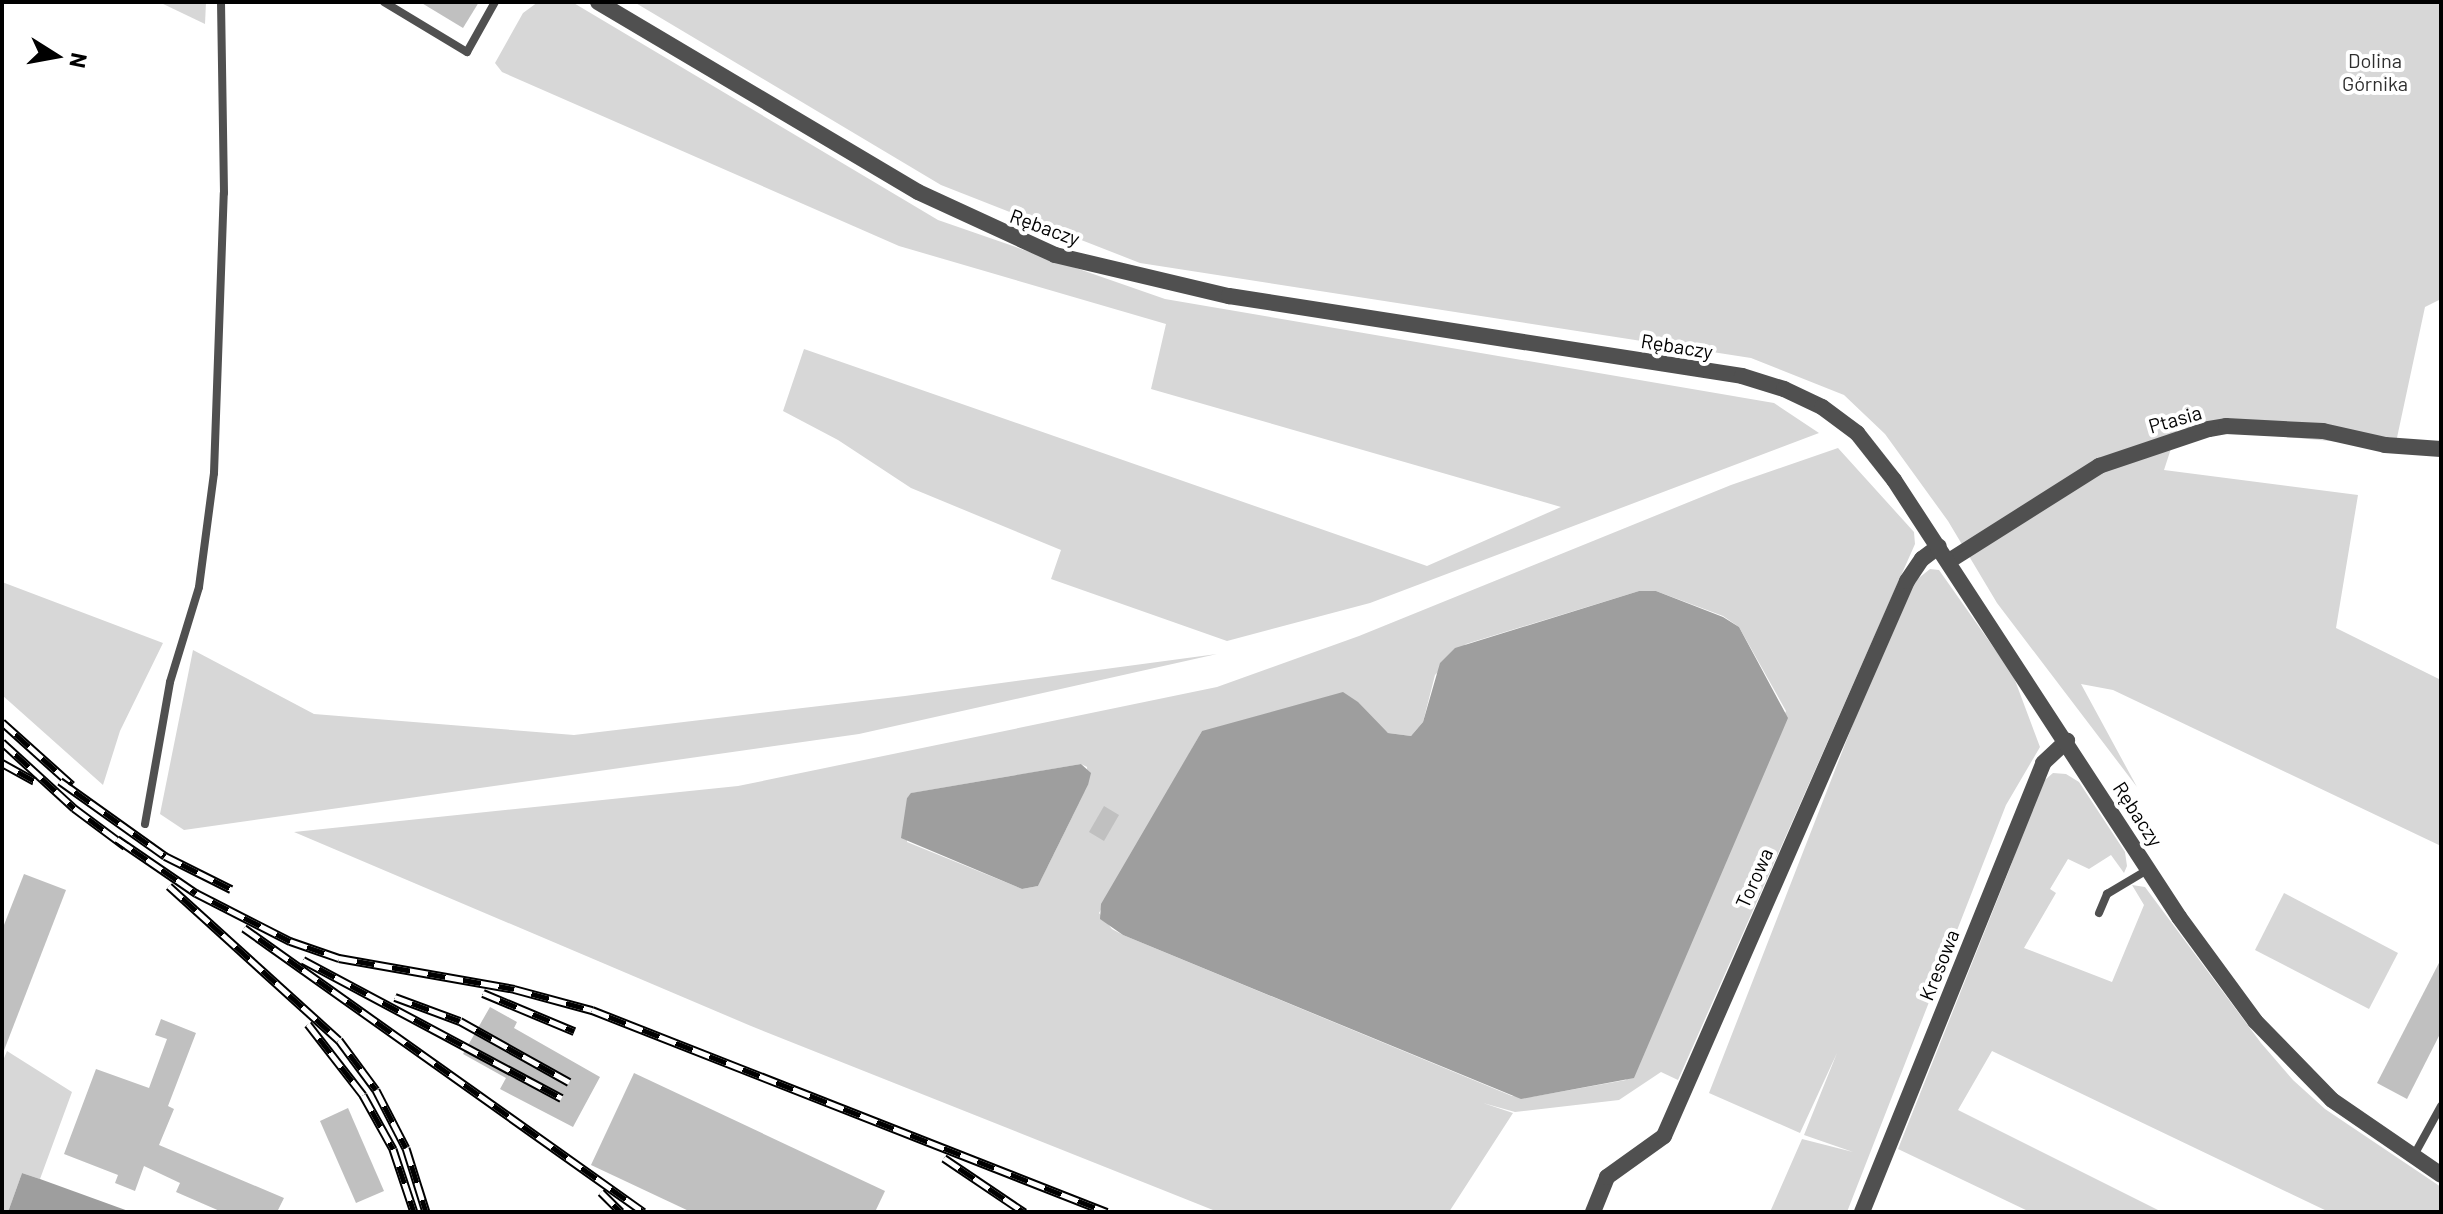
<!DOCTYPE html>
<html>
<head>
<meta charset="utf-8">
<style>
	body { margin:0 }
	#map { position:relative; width:2443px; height:1214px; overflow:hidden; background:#fff; font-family:Barlow,sans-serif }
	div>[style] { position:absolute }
	.green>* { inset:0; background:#d7d7d7 }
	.water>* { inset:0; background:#9e9e9e }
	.building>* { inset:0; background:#c0c0c0 }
	.service>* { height:8px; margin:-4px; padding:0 4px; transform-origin:4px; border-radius:4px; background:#505050 }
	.minor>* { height:16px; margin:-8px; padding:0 8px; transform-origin:8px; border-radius:8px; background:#505050 }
	.tertiary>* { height:16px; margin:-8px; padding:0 8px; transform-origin:8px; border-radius:8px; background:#505050 }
	.rail>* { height:9px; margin-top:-4.5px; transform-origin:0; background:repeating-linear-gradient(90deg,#fff 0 18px,#000 0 36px); box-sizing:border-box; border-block:2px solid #000 }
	span { translate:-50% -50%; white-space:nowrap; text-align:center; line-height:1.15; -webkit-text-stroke:8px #fff; paint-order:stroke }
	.park-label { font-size:20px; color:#2e2e2e }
	.street-label { font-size:20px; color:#000 }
	.frame { position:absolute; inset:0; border:4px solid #000; pointer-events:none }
	.north { position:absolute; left:16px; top:16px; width:80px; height:80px; -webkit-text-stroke:6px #fff; paint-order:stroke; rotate:101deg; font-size:22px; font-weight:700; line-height:32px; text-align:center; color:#000 }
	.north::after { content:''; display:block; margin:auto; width:28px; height:36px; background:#000; clip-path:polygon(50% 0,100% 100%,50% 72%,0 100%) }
</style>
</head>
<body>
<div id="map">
	<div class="green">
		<i style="clip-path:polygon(159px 2px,206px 2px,205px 24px)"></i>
		<i style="clip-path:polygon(538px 2px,572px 2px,938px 220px,1165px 299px,1774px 403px,1819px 433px,1370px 603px,1227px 641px,1051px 579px,1061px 550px,911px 488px,838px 440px,783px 411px,804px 349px,1427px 566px,1561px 507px,1151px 389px,1166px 324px,899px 246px,502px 72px,495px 63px,523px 13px)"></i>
		<i style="clip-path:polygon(634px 2px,2441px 2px,2441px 299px,2425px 307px,2395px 447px,2178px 427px,2164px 470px,2358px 495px,2336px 628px,2441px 680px,2441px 846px,2113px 690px,2081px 684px,2137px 787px,1997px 603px,1948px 521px,1885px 434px,1844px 395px,1751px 358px,1140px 263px,941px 185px)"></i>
		<i style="clip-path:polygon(evenodd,1838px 448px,1914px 532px,1915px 544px,1678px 1080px,1661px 1072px,1619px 1100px,1515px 1112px,1483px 1103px,1513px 1113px,1449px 1212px,1218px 1212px,751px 1026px,294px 832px,738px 786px,1217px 687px,1359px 636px,1731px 485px,1838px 448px,1639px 591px,1656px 591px,1723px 616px,1739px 627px,1786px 711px,1626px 1080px,1531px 1097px,1512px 1096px,1123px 935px,1112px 929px,1099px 913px,1202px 731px,1381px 727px,1388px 733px,1411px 736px,1423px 722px,1435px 675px,1466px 644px,1639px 591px,1838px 448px,1081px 764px,1087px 767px,1088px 785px,1038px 886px,1022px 889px,907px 842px,907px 798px,912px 793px,1081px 764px)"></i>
		<i style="clip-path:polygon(1930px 569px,1939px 570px,2013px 675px,2040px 747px,2006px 805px,1847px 1212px,1770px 1212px,1802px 1139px,1853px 1152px,1804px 1135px,1837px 1053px,1800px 1133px,1709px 1093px,1883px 647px,1915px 581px)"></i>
		<i style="clip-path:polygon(2px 582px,163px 643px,120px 731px,103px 785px,2px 695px)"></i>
		<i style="clip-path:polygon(193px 650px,314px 714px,574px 735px,905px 696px,1217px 654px,859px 734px,184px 830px,160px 814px)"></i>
		<i style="clip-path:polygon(2053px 773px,2066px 774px,2079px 782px,2125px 852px,2127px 866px,2124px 873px,2111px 855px,2089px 869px,2068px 859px,2050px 889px,2056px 893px,2024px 948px,2112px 982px,2144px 905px,2132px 885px,2145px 887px,2261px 1043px,2293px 1080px,2325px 1109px,2441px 1187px,2441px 1212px,2329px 1212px,1992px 1051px,1958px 1110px,2162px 1212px,2030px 1212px,1898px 1149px,2010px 868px,2039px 785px)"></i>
		<i style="clip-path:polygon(2284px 893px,2398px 953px,2369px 1009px,2255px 950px)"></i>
		<i style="clip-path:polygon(7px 1051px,72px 1092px,40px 1179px,22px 1173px,8px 1212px,2px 1212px,2px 1063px)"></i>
	</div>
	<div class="water">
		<i style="clip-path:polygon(1639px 591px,1656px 591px,1723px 617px,1739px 627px,1788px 718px,1634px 1078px,1521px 1099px,1123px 935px,1100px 919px,1101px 904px,1202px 731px,1343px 692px,1358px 702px,1388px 733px,1411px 736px,1423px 722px,1440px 663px,1455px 648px)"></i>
		<i style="clip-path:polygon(1081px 764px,1091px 773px,1088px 785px,1038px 886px,1022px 889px,901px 838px,907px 798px,911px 793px)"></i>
		<i style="clip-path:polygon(22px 1173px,40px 1179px,131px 1212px,8px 1212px)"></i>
	</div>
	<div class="building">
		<i style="clip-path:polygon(420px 2px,479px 2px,463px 28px)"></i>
		<i style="clip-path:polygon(1104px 806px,1119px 815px,1104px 841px,1089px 832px)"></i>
		<i style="clip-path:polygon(24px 874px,66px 890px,3px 1053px,2px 930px)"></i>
		<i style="clip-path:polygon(2441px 959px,2441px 1032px,2407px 1099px,2377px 1083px)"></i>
		<i style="clip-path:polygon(490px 1007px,517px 1022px,514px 1028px,600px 1077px,573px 1127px,500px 1089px,506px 1078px,463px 1054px)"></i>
		<i style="clip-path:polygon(161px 1019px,196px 1033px,168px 1106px,174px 1109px,159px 1145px,284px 1198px,277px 1212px,222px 1212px,176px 1192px,180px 1183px,144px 1166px,135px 1191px,115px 1183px,118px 1175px,64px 1154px,96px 1069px,149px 1088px,167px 1039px,155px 1035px)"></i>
		<i style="clip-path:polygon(634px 1073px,885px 1191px,875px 1212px,691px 1212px,591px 1165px)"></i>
		<i style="clip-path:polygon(348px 1108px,384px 1191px,356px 1203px,320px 1121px)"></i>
	</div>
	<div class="service">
		<i style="left:384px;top:2px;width:97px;rotate:31.1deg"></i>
		<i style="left:467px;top:52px;width:57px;rotate:-60.8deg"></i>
		<i style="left:145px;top:824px;width:144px;rotate:-80deg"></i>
		<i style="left:170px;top:682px;width:99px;rotate:-73deg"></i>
		<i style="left:199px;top:587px;width:115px;rotate:-82.5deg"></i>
		<i style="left:214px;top:473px;width:280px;rotate:-88deg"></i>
		<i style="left:224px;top:193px;width:191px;rotate:-90.9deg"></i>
		<i style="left:2099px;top:913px;width:21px;rotate:-67deg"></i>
		<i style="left:2107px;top:894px;width:49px;rotate:-30.8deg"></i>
		<i style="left:2413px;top:1157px;width:58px;rotate:-61.2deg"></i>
	</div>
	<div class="minor">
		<i style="left:1949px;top:561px;width:178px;rotate:-32.3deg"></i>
		<i style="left:2099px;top:466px;width:116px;rotate:-18.6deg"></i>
		<i style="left:2209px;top:429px;width:17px;rotate:-10deg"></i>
		<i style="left:2226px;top:426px;width:97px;rotate:3deg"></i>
		<i style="left:2323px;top:431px;width:64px;rotate:12.7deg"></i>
		<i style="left:2385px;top:445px;width:56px;rotate:4.1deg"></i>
		<i style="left:1593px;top:1212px;width:38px;rotate:-68deg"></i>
		<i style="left:1607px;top:1177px;width:70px;rotate:-35.7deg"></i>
		<i style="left:1664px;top:1136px;width:606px;rotate:-66.35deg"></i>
		<i style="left:1907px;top:581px;width:27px;rotate:-56deg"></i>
		<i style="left:1922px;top:559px;width:21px;rotate:-37deg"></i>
		<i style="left:1862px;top:1212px;width:484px;rotate:-68deg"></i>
		<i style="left:2043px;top:763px;width:33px;rotate:-43deg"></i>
	</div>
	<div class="tertiary">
		<i style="left:598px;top:2px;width:372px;rotate:30.7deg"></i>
		<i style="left:918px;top:192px;width:151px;rotate:24.7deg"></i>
		<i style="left:1055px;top:255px;width:179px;rotate:13.3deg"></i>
		<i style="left:1229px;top:296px;width:519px;rotate:8.86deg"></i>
		<i style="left:1742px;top:376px;width:44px;rotate:17.2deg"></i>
		<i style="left:1784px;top:389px;width:42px;rotate:25.3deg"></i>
		<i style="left:1822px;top:407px;width:44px;rotate:36.6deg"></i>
		<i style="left:1857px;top:433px;width:60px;rotate:51.8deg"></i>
		<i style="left:1894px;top:480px;width:522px;rotate:56.89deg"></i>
		<i style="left:2179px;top:917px;width:129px;rotate:53.8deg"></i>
		<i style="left:2255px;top:1021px;width:110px;rotate:45.7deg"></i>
		<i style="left:2332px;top:1100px;width:132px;rotate:34.5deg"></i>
	</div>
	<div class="rail">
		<i style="left:2px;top:722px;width:94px;rotate:42deg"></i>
		<i style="left:2px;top:742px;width:98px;rotate:42.5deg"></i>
		<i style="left:74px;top:808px;width:64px;rotate:36.7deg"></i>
		<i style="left:2px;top:763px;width:37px;rotate:29deg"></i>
		<i style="left:60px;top:781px;width:129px;rotate:35.5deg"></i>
		<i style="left:165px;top:856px;width:74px;rotate:26.6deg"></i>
		<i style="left:117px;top:839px;width:96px;rotate:34.4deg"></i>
		<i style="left:196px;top:893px;width:106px;rotate:27.1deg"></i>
		<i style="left:290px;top:941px;width:52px;rotate:19.1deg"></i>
		<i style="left:339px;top:958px;width:178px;rotate:10deg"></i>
		<i style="left:514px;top:989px;width:81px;rotate:15.1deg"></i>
		<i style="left:592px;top:1010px;width:553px;rotate:21.42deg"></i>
		<i style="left:169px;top:886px;width:229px;rotate:42.2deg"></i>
		<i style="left:339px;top:1040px;width:62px;rotate:53.5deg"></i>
		<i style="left:376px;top:1090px;width:65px;rotate:62.7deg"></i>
		<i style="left:406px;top:1148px;width:67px;rotate:72.6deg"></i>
		<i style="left:244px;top:928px;width:490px;rotate:35.4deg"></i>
		<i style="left:303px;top:960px;width:293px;rotate:28.1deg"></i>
		<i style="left:483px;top:993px;width:99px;rotate:22.7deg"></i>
		<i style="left:395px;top:997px;width:69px;rotate:20.3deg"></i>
		<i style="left:460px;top:1021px;width:125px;rotate:29.2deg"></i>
		<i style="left:308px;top:1024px;width:90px;rotate:52.2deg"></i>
		<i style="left:363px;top:1095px;width:62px;rotate:60.9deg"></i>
		<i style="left:393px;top:1149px;width:66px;rotate:71.6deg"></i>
		<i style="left:944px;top:1158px;width:97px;rotate:34deg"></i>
		<i style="left:601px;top:1192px;width:28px;rotate:45deg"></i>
	</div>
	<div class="park-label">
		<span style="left:2375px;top:72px">Dolina<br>Górnika</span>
	</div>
	<div class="street-label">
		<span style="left:1045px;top:227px;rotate:20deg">Rębaczy</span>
		<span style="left:1677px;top:346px;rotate:9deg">Rębaczy</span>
		<span style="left:2175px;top:419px;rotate:-16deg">Ptasia</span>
		<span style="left:2138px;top:814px;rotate:57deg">Rębaczy</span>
		<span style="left:1754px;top:878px;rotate:-66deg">Torowa</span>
		<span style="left:1939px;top:965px;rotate:-68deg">Kresowa</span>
	</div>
	<div class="frame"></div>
	<div class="north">N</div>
</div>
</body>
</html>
